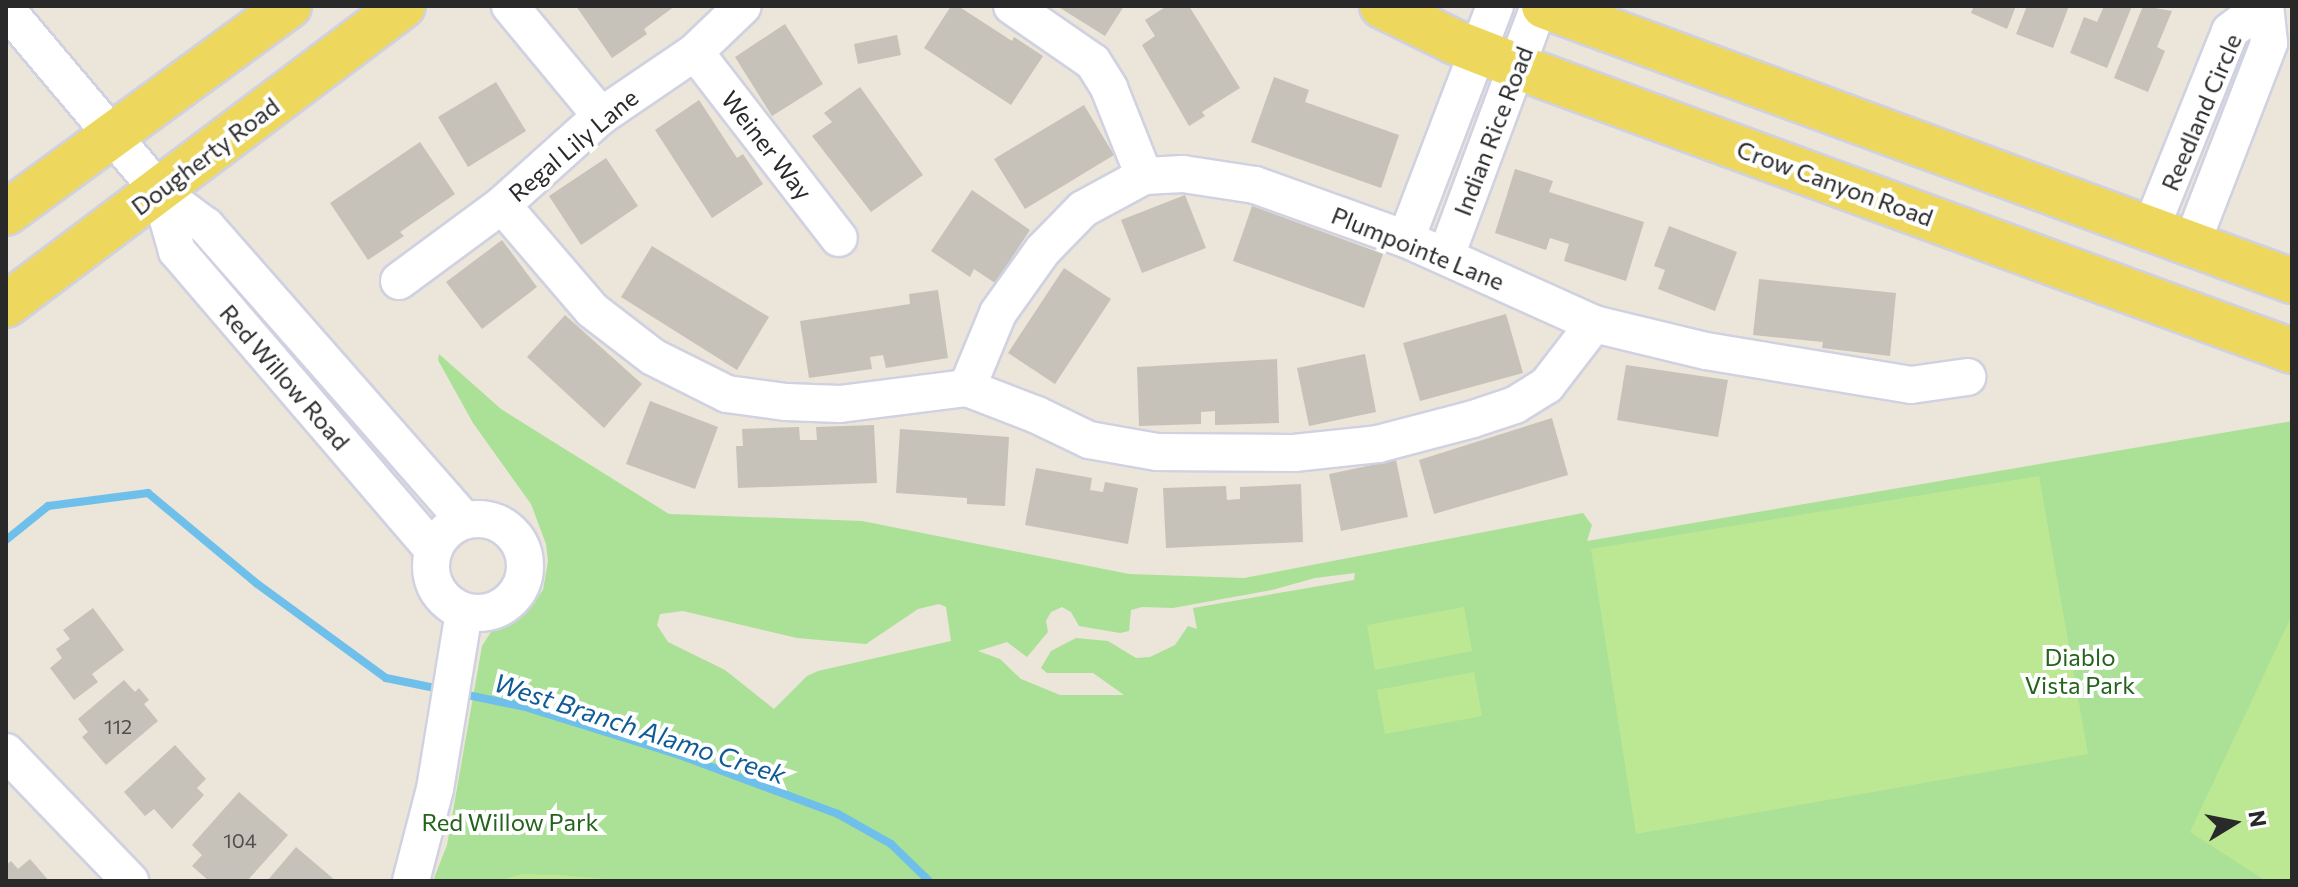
<!DOCTYPE html>
<html>
<head>
<meta charset="utf-8">
<style>
	body { margin:0 }
	#map { position:relative; width:2298px; height:887px; overflow:hidden; background:#ebe5da; font-family:Commissioner,sans-serif }
	div>[style] { position:absolute }
	.green>* { inset:0; background:#aae197 }
	.pitch>* { inset:0; background:#bce893 }
	.stream>* { height:8px; margin:-4px; padding:0 4px; transform-origin:4px; border-radius:4px; background:#6fbfeb }
	.building>* { inset:0; background:#c6c2ba }
	.roads { filter:drop-shadow(2px 0 #d0d1e1) drop-shadow(-2px 0 #d0d1e1) drop-shadow(0 2px #d0d1e1) drop-shadow(0 -2px #d0d1e1) }
	.minor>* { height:36px; margin:-18px; padding:0 18px; transform-origin:18px; border-radius:18px; background:#fff }
	.minor>.ring { margin:-18px; padding:0; box-sizing:content-box; background:none; border:36px solid #fff; border-radius:50% }
	.major>* { height:44px; margin:-22px; padding:0 22px; transform-origin:22px; border-radius:22px; background:#edd85d }
	span { translate:-50% -50%; white-space:nowrap; text-align:center; line-height:1.15; -webkit-text-stroke:8px #fff; paint-order:stroke }
	.number-label { font-size:20px; color:#504f4d }
	.number-label span { -webkit-text-stroke-width:0 }
	.street-label { font-size:24px; color:#292929 }
	.park-label { font-size:24px; color:#23631b }
	.water-label { font-size:26px; color:#105b95; font-style:italic }
	.frame { position:absolute; inset:0; border:8px solid #292929; pointer-events:none }
	.north { position:absolute; left:2194px; top:783px; width:80px; height:80px; -webkit-text-stroke:6px #fff; paint-order:stroke; rotate:80deg; font-size:22px; font-weight:700; line-height:32px; text-align:center; color:#292929 }
	.north::after { content:''; display:block; margin:auto; width:28px; height:36px; background:#292929; clip-path:polygon(50% 0,100% 100%,50% 72%,0 100%) }
</style>
</head>
<body>
<div id="map">
	<div class="green">
		<i style="clip-path:polygon(evenodd,439px 354px,501px 409px,669px 514px,862px 521px,1129px 574px,1244px 578px,1583px 513px,1592px 525px,1587px 541px,2292px 421px,2292px 881px,433px 881px,447px 845px,482px 646px,496px 624px,528px 611px,543px 590px,548px 561px,546px 544px,531px 504px,473px 423px,438px 360px,439px 354px,1355px 573px,1354px 580px,1193px 608px,1197px 629px,1188px 626px,1175px 645px,1150px 657px,1136px 658px,1108px 641px,1076px 638px,1051px 651px,1041px 668px,1047px 673px,1093px 673px,1124px 695px,1060px 695px,1021px 679px,1000px 659px,978px 651px,1007px 642px,1027px 657px,1048px 632px,1046px 621px,1051px 612px,1062px 607px,1071px 612px,1079px 626px,1120px 633px,1129px 631px,1131px 610px,1142px 607px,1173px 608px,1272px 590px,1315px 578px,1355px 573px,439px 354px,939px 604px,946px 607px,951px 641px,818px 671px,807px 676px,774px 709px,725px 670px,668px 642px,657px 625px,660px 614px,683px 611px,797px 638px,866px 644px,918px 609px,939px 604px)"></i>
	</div>
	<div class="pitch">
		<i style="clip-path:polygon(2039px 476px,2088px 754px,1636px 834px,1591px 549px)"></i>
		<i style="clip-path:polygon(1464px 607px,1472px 651px,1375px 670px,1367px 625px)"></i>
		<i style="clip-path:polygon(2292px 615px,2292px 881px,2266px 881px,2190px 832px)"></i>
		<i style="clip-path:polygon(1474px 672px,1482px 716px,1385px 734px,1377px 690px)"></i>
		<i style="clip-path:polygon(523px 874px,560px 875px,628px 881px,497px 881px)"></i>
	</div>
	<div class="stream">
		<i style="left:6px;top:540px;width:54px;rotate:-39deg"></i>
		<i style="left:48px;top:506px;width:101px;rotate:-7.4deg"></i>
		<i style="left:148px;top:493px;width:141px;rotate:39.8deg"></i>
		<i style="left:256px;top:583px;width:161px;rotate:36.2deg"></i>
		<i style="left:386px;top:678px;width:55px;rotate:11.5deg"></i>
		<i style="left:458px;top:693px;width:68px;rotate:11.8deg"></i>
		<i style="left:525px;top:707px;width:156px;rotate:17.2deg"></i>
		<i style="left:674px;top:753px;width:175px;rotate:20.4deg"></i>
		<i style="left:838px;top:814px;width:61px;rotate:29.5deg"></i>
		<i style="left:891px;top:844px;width:53px;rotate:44.2deg"></i>
	</div>
	<div class="building">
		<i style="clip-path:polygon(576px 6px,675px 6px,644px 29px,647px 34px,612px 58px)"></i>
		<i style="clip-path:polygon(951px 6px,958px 6px,1012px 41px,1014px 37px,1043px 56px,1011px 105px,924px 48px)"></i>
		<i style="clip-path:polygon(1057px 6px,1124px 6px,1105px 36px)"></i>
		<i style="clip-path:polygon(1167px 6px,1189px 6px,1240px 88px,1202px 112px,1205px 116px,1189px 126px,1142px 45px,1155px 36px,1145px 20px)"></i>
		<i style="clip-path:polygon(1974px 6px,2016px 6px,2007px 29px,1971px 13px)"></i>
		<i style="clip-path:polygon(2027px 6px,2069px 6px,2053px 48px,2016px 34px)"></i>
		<i style="clip-path:polygon(2104px 6px,2132px 6px,2107px 68px,2070px 53px,2084px 17px,2097px 22px)"></i>
		<i style="clip-path:polygon(2143px 6px,2172px 11px,2157px 47px,2165px 51px,2148px 92px,2114px 78px)"></i>
		<i style="clip-path:polygon(785px 24px,823px 84px,772px 116px,735px 57px)"></i>
		<i style="clip-path:polygon(897px 35px,901px 55px,858px 64px,854px 44px)"></i>
		<i style="clip-path:polygon(1274px 77px,1309px 90px,1305px 102px,1399px 135px,1381px 188px,1251px 142px)"></i>
		<i style="clip-path:polygon(496px 82px,526px 131px,468px 167px,438px 117px)"></i>
		<i style="clip-path:polygon(860px 87px,923px 175px,871px 212px,812px 136px,832px 122px,824px 113px)"></i>
		<i style="clip-path:polygon(699px 100px,737px 158px,743px 154px,763px 184px,712px 218px,655px 130px)"></i>
		<i style="clip-path:polygon(1084px 105px,1114px 155px,1025px 209px,994px 159px)"></i>
		<i style="clip-path:polygon(420px 142px,455px 194px,400px 232px,404px 236px,368px 260px,330px 203px)"></i>
		<i style="clip-path:polygon(606px 158px,638px 206px,581px 245px,549px 196px)"></i>
		<i style="clip-path:polygon(1515px 169px,1553px 181px,1549px 192px,1644px 222px,1626px 281px,1564px 261px,1569px 244px,1550px 238px,1546px 250px,1495px 233px)"></i>
		<i style="clip-path:polygon(972px 190px,1030px 230px,995px 283px,974px 269px,970px 277px,931px 251px)"></i>
		<i style="clip-path:polygon(1185px 195px,1206px 248px,1142px 273px,1121px 220px)"></i>
		<i style="clip-path:polygon(1252px 206px,1383px 254px,1364px 308px,1233px 261px)"></i>
		<i style="clip-path:polygon(1669px 226px,1737px 252px,1715px 311px,1658px 289px,1665px 270px,1654px 266px)"></i>
		<i style="clip-path:polygon(502px 240px,537px 287px,482px 329px,446px 282px)"></i>
		<i style="clip-path:polygon(652px 246px,769px 317px,737px 370px,621px 297px)"></i>
		<i style="clip-path:polygon(1064px 268px,1111px 299px,1055px 384px,1008px 353px)"></i>
		<i style="clip-path:polygon(1759px 279px,1896px 293px,1890px 356px,1822px 348px,1823px 342px,1753px 335px)"></i>
		<i style="clip-path:polygon(938px 290px,948px 358px,886px 368px,883px 355px,870px 357px,872px 369px,809px 378px,800px 321px,910px 304px,909px 294px)"></i>
		<i style="clip-path:polygon(1506px 314px,1523px 373px,1420px 401px,1403px 343px)"></i>
		<i style="clip-path:polygon(565px 315px,642px 384px,604px 428px,527px 357px)"></i>
		<i style="clip-path:polygon(1365px 354px,1376px 412px,1309px 426px,1297px 368px)"></i>
		<i style="clip-path:polygon(1277px 359px,1279px 423px,1215px 425px,1215px 411px,1201px 412px,1201px 424px,1139px 426px,1137px 367px)"></i>
		<i style="clip-path:polygon(1626px 365px,1728px 380px,1718px 437px,1617px 420px)"></i>
		<i style="clip-path:polygon(650px 401px,718px 427px,695px 489px,626px 464px)"></i>
		<i style="clip-path:polygon(1552px 418px,1568px 475px,1434px 514px,1419px 460px)"></i>
		<i style="clip-path:polygon(874px 425px,877px 483px,738px 488px,736px 446px,743px 446px,742px 429px,799px 427px,800px 440px,817px 440px,816px 427px)"></i>
		<i style="clip-path:polygon(900px 429px,1009px 437px,1005px 506px,967px 504px,967px 498px,896px 493px)"></i>
		<i style="clip-path:polygon(1396px 460px,1408px 517px,1341px 531px,1329px 474px)"></i>
		<i style="clip-path:polygon(1036px 468px,1092px 478px,1090px 490px,1103px 492px,1105px 482px,1138px 488px,1128px 544px,1025px 525px)"></i>
		<i style="clip-path:polygon(1301px 484px,1303px 542px,1166px 548px,1163px 488px,1226px 486px,1227px 500px,1240px 499px,1240px 487px)"></i>
		<i style="clip-path:polygon(93px 608px,124px 650px,92px 674px,98px 682px,74px 700px,50px 668px,62px 658px,56px 649px,70px 639px,63px 630px)"></i>
		<i style="clip-path:polygon(124px 680px,135px 692px,139px 688px,149px 700px,144px 704px,158px 721px,106px 765px,82px 737px,88px 732px,78px 719px)"></i>
		<i style="clip-path:polygon(175px 745px,206px 779px,197px 788px,204px 795px,172px 829px,154px 809px,145px 816px,124px 792px)"></i>
		<i style="clip-path:polygon(239px 792px,288px 835px,247px 881px,209px 881px,192px 866px,202px 855px,192px 845px)"></i>
		<i style="clip-path:polygon(296px 847px,336px 881px,267px 881px)"></i>
		<i style="clip-path:polygon(30px 859px,49px 881px,6px 881px,6px 865px,11px 861px,18px 869px)"></i>
	</div>
	<div class="roads">
		<div class="minor">
			<i style="left:510px;top:6px;width:143px;rotate:50.4deg"></i>
			<i style="left:1012px;top:6px;width:98px;rotate:34.7deg"></i>
			<i style="left:1093px;top:62px;width:31px;rotate:58deg"></i>
			<i style="left:1109px;top:88px;width:95px;rotate:68.3deg"></i>
			<i style="left:6px;top:9px;width:239px;rotate:49.9deg"></i>
			<i style="left:160px;top:192px;width:57px;rotate:36.5deg"></i>
			<i style="left:206px;top:226px;width:391px;rotate:48.7deg"></i>
			<i style="left:695px;top:52px;width:235px;rotate:52.3deg"></i>
			<i style="left:160px;top:192px;width:61px;rotate:73.9deg"></i>
			<i style="left:177px;top:251px;width:394px;rotate:49.4deg"></i>
			<i style="left:502px;top:205px;width:138px;rotate:49.4deg"></i>
			<i style="left:592px;top:310px;width:77px;rotate:37.6deg"></i>
			<i style="left:653px;top:357px;width:83px;rotate:26.6deg"></i>
			<i style="left:727px;top:394px;width:60px;rotate:7.7deg"></i>
			<i style="left:786px;top:402px;width:54px;rotate:2.1deg"></i>
			<i style="left:840px;top:404px;width:128px;rotate:-7.2deg"></i>
			<i style="left:967px;top:388px;width:75px;rotate:21.1deg"></i>
			<i style="left:1037px;top:415px;width:58px;rotate:25.7deg"></i>
			<i style="left:1089px;top:440px;width:69px;rotate:10deg"></i>
			<i style="left:1157px;top:452px;width:137px;rotate:0.4deg"></i>
			<i style="left:1294px;top:453px;width:84px;rotate:-6.1deg"></i>
			<i style="left:1378px;top:444px;width:98px;rotate:-14.7deg"></i>
			<i style="left:1473px;top:419px;width:44px;rotate:-18.4deg"></i>
			<i style="left:1515px;top:405px;width:38px;rotate:-32deg"></i>
			<i style="left:1547px;top:385px;width:77px;rotate:-52.4deg"></i>
			<i style="left:2151px;top:228px;width:212px;rotate:-68.1deg"></i>
			<i style="left:2230px;top:31px;width:41px;rotate:-37.1deg"></i>
			<i style="left:1406px;top:239px;width:249px;rotate:-69.1deg"></i>
			<i style="left:2192px;top:243px;width:214px;rotate:-68.9deg"></i>
			<i style="left:2269px;top:43px;width:37px;rotate:-96deg"></i>
			<i style="left:1446px;top:256px;width:267px;rotate:-69.6deg"></i>
			<i style="left:399px;top:281px;width:128px;rotate:-36.4deg"></i>
			<i style="left:502px;top:205px;width:133px;rotate:-42deg"></i>
			<i style="left:601px;top:116px;width:114px;rotate:-34.2deg"></i>
			<i style="left:695px;top:52px;width:66px;rotate:-43.8deg"></i>
			<i style="left:967px;top:388px;width:81px;rotate:-67.5deg"></i>
			<i style="left:998px;top:313px;width:77px;rotate:-54.5deg"></i>
			<i style="left:1043px;top:250px;width:57px;rotate:-45.7deg"></i>
			<i style="left:1083px;top:209px;width:69px;rotate:-28.4deg"></i>
			<i style="left:1144px;top:176px;width:39px;rotate:-3deg"></i>
			<i style="left:1183px;top:174px;width:73px;rotate:8.7deg"></i>
			<i style="left:1255px;top:185px;width:160px;rotate:19.7deg"></i>
			<i style="left:1406px;top:239px;width:206px;rotate:24.3deg"></i>
			<i style="left:1594px;top:324px;width:115px;rotate:13.6deg"></i>
			<i style="left:1706px;top:351px;width:208px;rotate:9.4deg"></i>
			<i style="left:1911px;top:385px;width:57px;rotate:-8.1deg"></i>
			<i class="ring" style="left:431px;top:519px;width:58px;height:58px"></i>
			<i style="left:6px;top:752px;width:179px;rotate:46.1deg"></i>
			<i style="left:411px;top:881px;width:95px;rotate:-75.4deg"></i>
			<i style="left:435px;top:789px;width:180px;rotate:-80.7deg"></i>
		</div>
		<div class="major">
			<i style="left:1382px;top:6px;width:81px;rotate:26.3deg"></i>
			<i style="left:1455px;top:42px;width:97px;rotate:21.3deg"></i>
			<i style="left:1545px;top:77px;width:796px;rotate:20.14deg"></i>
			<i style="left:1544px;top:6px;width:797px;rotate:20.19deg"></i>
			<i style="left:6px;top:213px;width:351px;rotate:-36.2deg"></i>
			<i style="left:6px;top:305px;width:497px;rotate:-37deg"></i>
		</div>
	</div>
	<div class="number-label">
		<span style="left:118px;top:726px">112</span>
		<span style="left:240px;top:840px">104</span>
	</div>
	<div class="street-label">
		<span style="left:2201px;top:112px;rotate:-67deg">Reedland Circle</span>
		<span style="left:1493px;top:131px;rotate:-69deg">Indian Rice Road</span>
		<span style="left:573px;top:145px;rotate:-40deg">Regal Lily Lane</span>
		<span style="left:767px;top:145px;rotate:52deg">Weiner Way</span>
		<span style="left:205px;top:156px;rotate:-37deg">Dougherty Road</span>
		<span style="left:1835px;top:183px;rotate:20deg">Crow Canyon Road</span>
		<span style="left:1418px;top:248px;rotate:22deg">Plumpointe Lane</span>
		<span style="left:285px;top:377px;rotate:49deg">Red Willow Road</span>
	</div>
	<div class="park-label">
		<span style="left:2080px;top:671px">Diablo<br>Vista Park</span>
		<span style="left:510px;top:822px">Red Willow Park</span>
	</div>
	<div class="water-label">
		<span style="left:640px;top:728px;rotate:18deg">West Branch Alamo Creek</span>
	</div>
	<div class="frame"></div>
	<div class="north">N</div>
</div>
</body>
</html>
